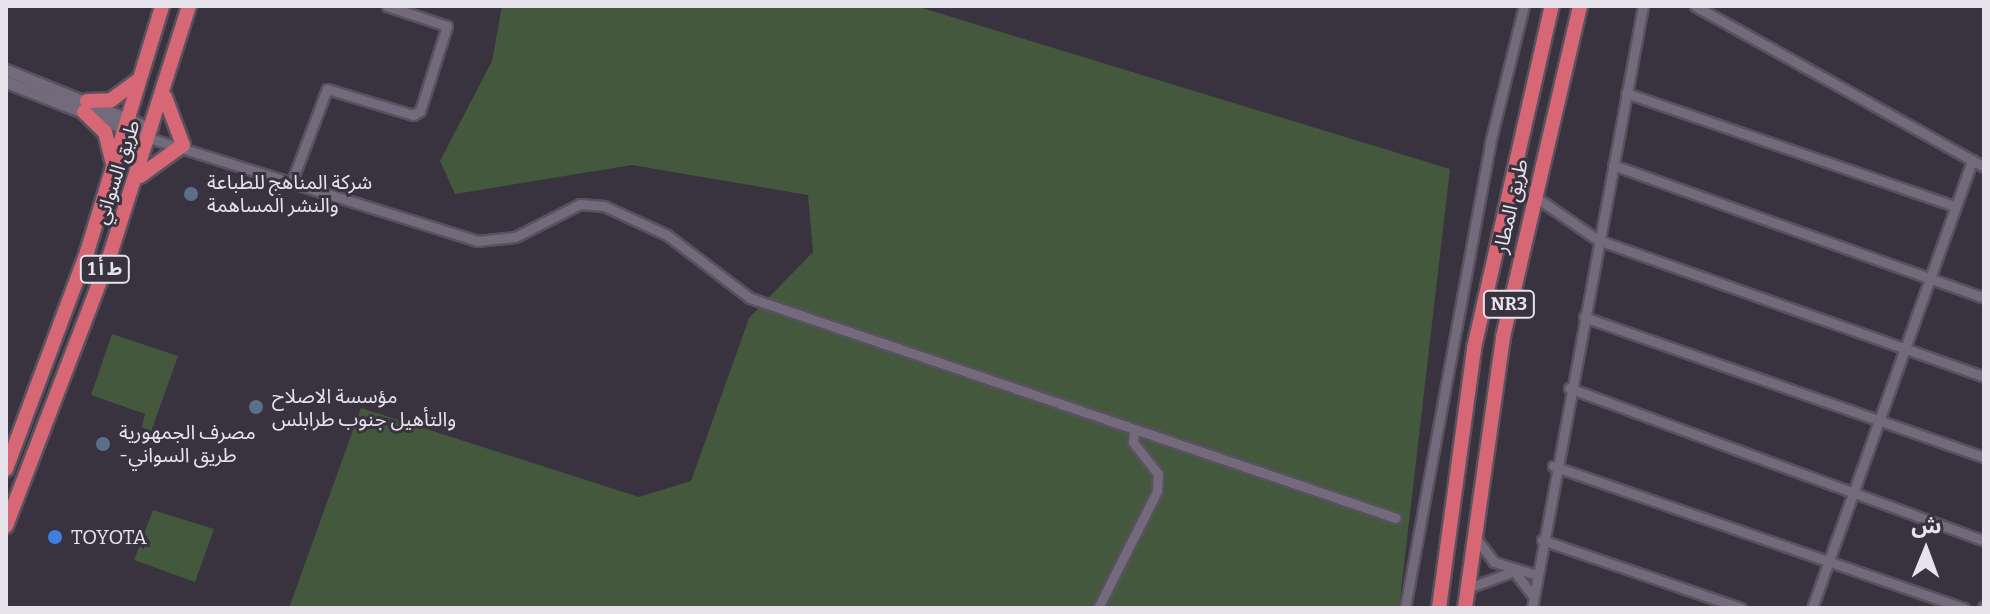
<!DOCTYPE html>
<html>
<head>
<meta charset="utf-8">
<style>
	body { margin:0 }
	#map { position:relative; width:1990px; height:614px; overflow:hidden; background:#393340; font-family:Bitter,"Noto Sans Arabic",serif }
	div>[style] { position:absolute }
	.green>* { inset:0; background:#43583c }
	.roads { filter:drop-shadow(2px 0 #58525e) drop-shadow(-2px 0 #58525e) drop-shadow(0 2px #58525e) drop-shadow(0 -2px #58525e) }
	.minor>* { height:9px; margin:-4.5px; padding:0 4.5px; transform-origin:4.5px; border-radius:4.5px; background:#736b7b }
	.tertiary>* { height:11px; margin:-5.5px; padding:0 5.5px; transform-origin:5.5px; border-radius:5.5px; background:#736b7b }
	.trunk>* { height:14px; margin:-7px; padding:0 7px; transform-origin:7px; border-radius:7px; background:#d76774 }
	.dots>* { width:22px; height:22px; translate:-50% -50%; box-sizing:border-box; border:4px solid #393340; border-radius:50% }
	span { translate:-50% -50%; white-space:nowrap; text-align:center; line-height:1.15; -webkit-text-stroke:6px #393340; paint-order:stroke }
	.shield-label span { padding:2px 6px; background:#393340; border:2px solid; border-radius:6px; -webkit-text-stroke-width:0 }
	.shield-label { font-size:18px; color:#e7e3ec; font-weight:700 }
	.street-label { font-size:20px; color:#e7e3ec }
	.poi-label { font-size:20px; color:#e7e3ec }
	.left { translate:0 -50%; text-align:left }
	.frame { position:absolute; inset:0; border:8px solid #e7e3ec; pointer-events:none }
	.north { position:absolute; left:1886px; top:510px; width:80px; height:80px; -webkit-text-stroke:6px #393340; paint-order:stroke; rotate:1deg; font-size:22px; font-weight:700; line-height:32px; text-align:center; color:#e7e3ec }
	.north::after { content:''; display:block; margin:auto; width:28px; height:36px; background:#e7e3ec; clip-path:polygon(50% 0,100% 100%,50% 72%,0 100%) }
</style>
</head>
<body>
<div id="map">
	<div class="green">
		<i style="clip-path:polygon(502px 6px,916px 6px,1450px 169px,1399px 608px,289px 608px,361px 408px,639px 497px,691px 481px,749px 318px,813px 252px,808px 195px,632px 165px,455px 194px,440px 161px,492px 61px)"></i>
		<i style="clip-path:polygon(112px 334px,178px 356px,151px 432px,142px 427px,145px 414px,91px 395px)"></i>
		<i style="clip-path:polygon(153px 510px,214px 529px,195px 582px,134px 560px)"></i>
	</div>
	<div class="roads">
		<div class="minor">
			<i style="left:1695px;top:6px;width:331px;rotate:29.1deg"></i>
			<i style="left:1626px;top:93px;width:348px;rotate:19deg"></i>
			<i style="left:149px;top:138px;width:344px;rotate:17.4deg"></i>
			<i style="left:477px;top:241px;width:38px;rotate:-6deg"></i>
			<i style="left:515px;top:237px;width:73px;rotate:-26.9deg"></i>
			<i style="left:580px;top:204px;width:24px;rotate:5deg"></i>
			<i style="left:604px;top:206px;width:69px;rotate:24.7deg"></i>
			<i style="left:667px;top:235px;width:104px;rotate:37.2deg"></i>
			<i style="left:750px;top:298px;width:682px;rotate:18.81deg"></i>
			<i style="left:1613px;top:165px;width:394px;rotate:19.7deg"></i>
			<i style="left:292px;top:181px;width:98px;rotate:-69.2deg"></i>
			<i style="left:327px;top:89px;width:90px;rotate:16.8deg"></i>
			<i style="left:413px;top:115px;width:8px;rotate:-30deg"></i>
			<i style="left:420px;top:111px;width:89px;rotate:-72.4deg"></i>
			<i style="left:447px;top:26px;width:63px;rotate:-161.6deg"></i>
			<i style="left:1534px;top:196px;width:78px;rotate:34.5deg"></i>
			<i style="left:1598px;top:240px;width:410px;rotate:19.5deg"></i>
			<i style="left:1584px;top:317px;width:424px;rotate:19.3deg"></i>
			<i style="left:1569px;top:388px;width:442px;rotate:20.2deg"></i>
			<i style="left:1553px;top:466px;width:435px;rotate:19.1deg"></i>
			<i style="left:1475px;top:537px;width:31px;rotate:53deg"></i>
			<i style="left:1494px;top:562px;width:45px;rotate:16.8deg"></i>
			<i style="left:1542px;top:540px;width:210px;rotate:18.9deg"></i>
			<i style="left:1516px;top:574px;width:28px;rotate:52deg"></i>
			<i style="left:1468px;top:588px;width:44px;rotate:-20.1deg"></i>
			<i style="left:1098px;top:608px;width:131px;rotate:-63.2deg"></i>
			<i style="left:1157px;top:491px;width:17px;rotate:-87deg"></i>
			<i style="left:1158px;top:474px;width:41px;rotate:-128deg"></i>
			<i style="left:1133px;top:442px;width:11px;rotate:-85deg"></i>
			<i style="left:1405px;top:608px;width:473px;rotate:-79.6deg"></i>
			<i style="left:1490px;top:143px;width:141px;rotate:-76.1deg"></i>
			<i style="left:1532px;top:608px;width:612px;rotate:-79.55deg"></i>
			<i style="left:1812px;top:608px;width:476px;rotate:-70.3deg"></i>
			<i style="left:1983px;top:608px;width:2px;rotate:-63deg"></i>
		</div>
		<div class="tertiary">
			<i style="left:6px;top:70px;width:157px;rotate:22deg"></i>
			<i style="left:6px;top:82px;width:154px;rotate:21.4deg"></i>
		</div>
		<div class="trunk">
			<i style="left:87px;top:101px;width:24px;rotate:-2deg"></i>
			<i style="left:111px;top:100px;width:32px;rotate:-36deg"></i>
			<i style="left:84px;top:112px;width:29px;rotate:44deg"></i>
			<i style="left:105px;top:132px;width:30px;rotate:76deg"></i>
			<i style="left:140px;top:176px;width:53px;rotate:-35.8deg"></i>
			<i style="left:183px;top:145px;width:51px;rotate:-110.6deg"></i>
			<i style="left:6px;top:469px;width:232px;rotate:-69.5deg"></i>
			<i style="left:87px;top:252px;width:257px;rotate:-73deg"></i>
			<i style="left:6px;top:526px;width:287px;rotate:-69deg"></i>
			<i style="left:109px;top:258px;width:264px;rotate:-72.4deg"></i>
			<i style="left:1439px;top:608px;width:262px;rotate:-82.3deg"></i>
			<i style="left:1474px;top:348px;width:351px;rotate:-77.2deg"></i>
			<i style="left:1465px;top:608px;width:274px;rotate:-82deg"></i>
			<i style="left:1503px;top:337px;width:340px;rotate:-76.9deg"></i>
		</div>
	</div>
	<div class="dots">
		<i style="left:191px;top:194px;background:#5c6f8a"></i>
		<i style="left:256px;top:407px;background:#5c6f8a"></i>
		<i style="left:103px;top:444px;background:#5c6f8a"></i>
		<i style="left:55px;top:537px;background:#3f7fe0"></i>
	</div>
	<div class="shield-label">
		<span style="left:105px;top:269px">ط أ 1</span>
		<span style="left:1509px;top:304px">NR3</span>
	</div>
	<div class="street-label">
		<span style="left:117px;top:172px;rotate:-72deg">طريق السواني</span>
		<span style="left:1511px;top:206px;rotate:-77deg">طريق المطار</span>
	</div>
	<div class="poi-label">
		<span class="left" style="left:207px;top:194px">شركة المناهج للطباعة<br>والنشر المساهمة</span>
		<span class="left" style="left:272px;top:408px">مؤسسة الاصلاح<br>والتأهيل جنوب طرابلس</span>
		<span class="left" style="left:119px;top:444px">مصرف الجمهورية<br>-طريق السواني</span>
		<span class="left" style="left:71px;top:537px">TOYOTA</span>
	</div>
	<div class="frame"></div>
	<div class="north">ش</div>
</div>
</body>
</html>
